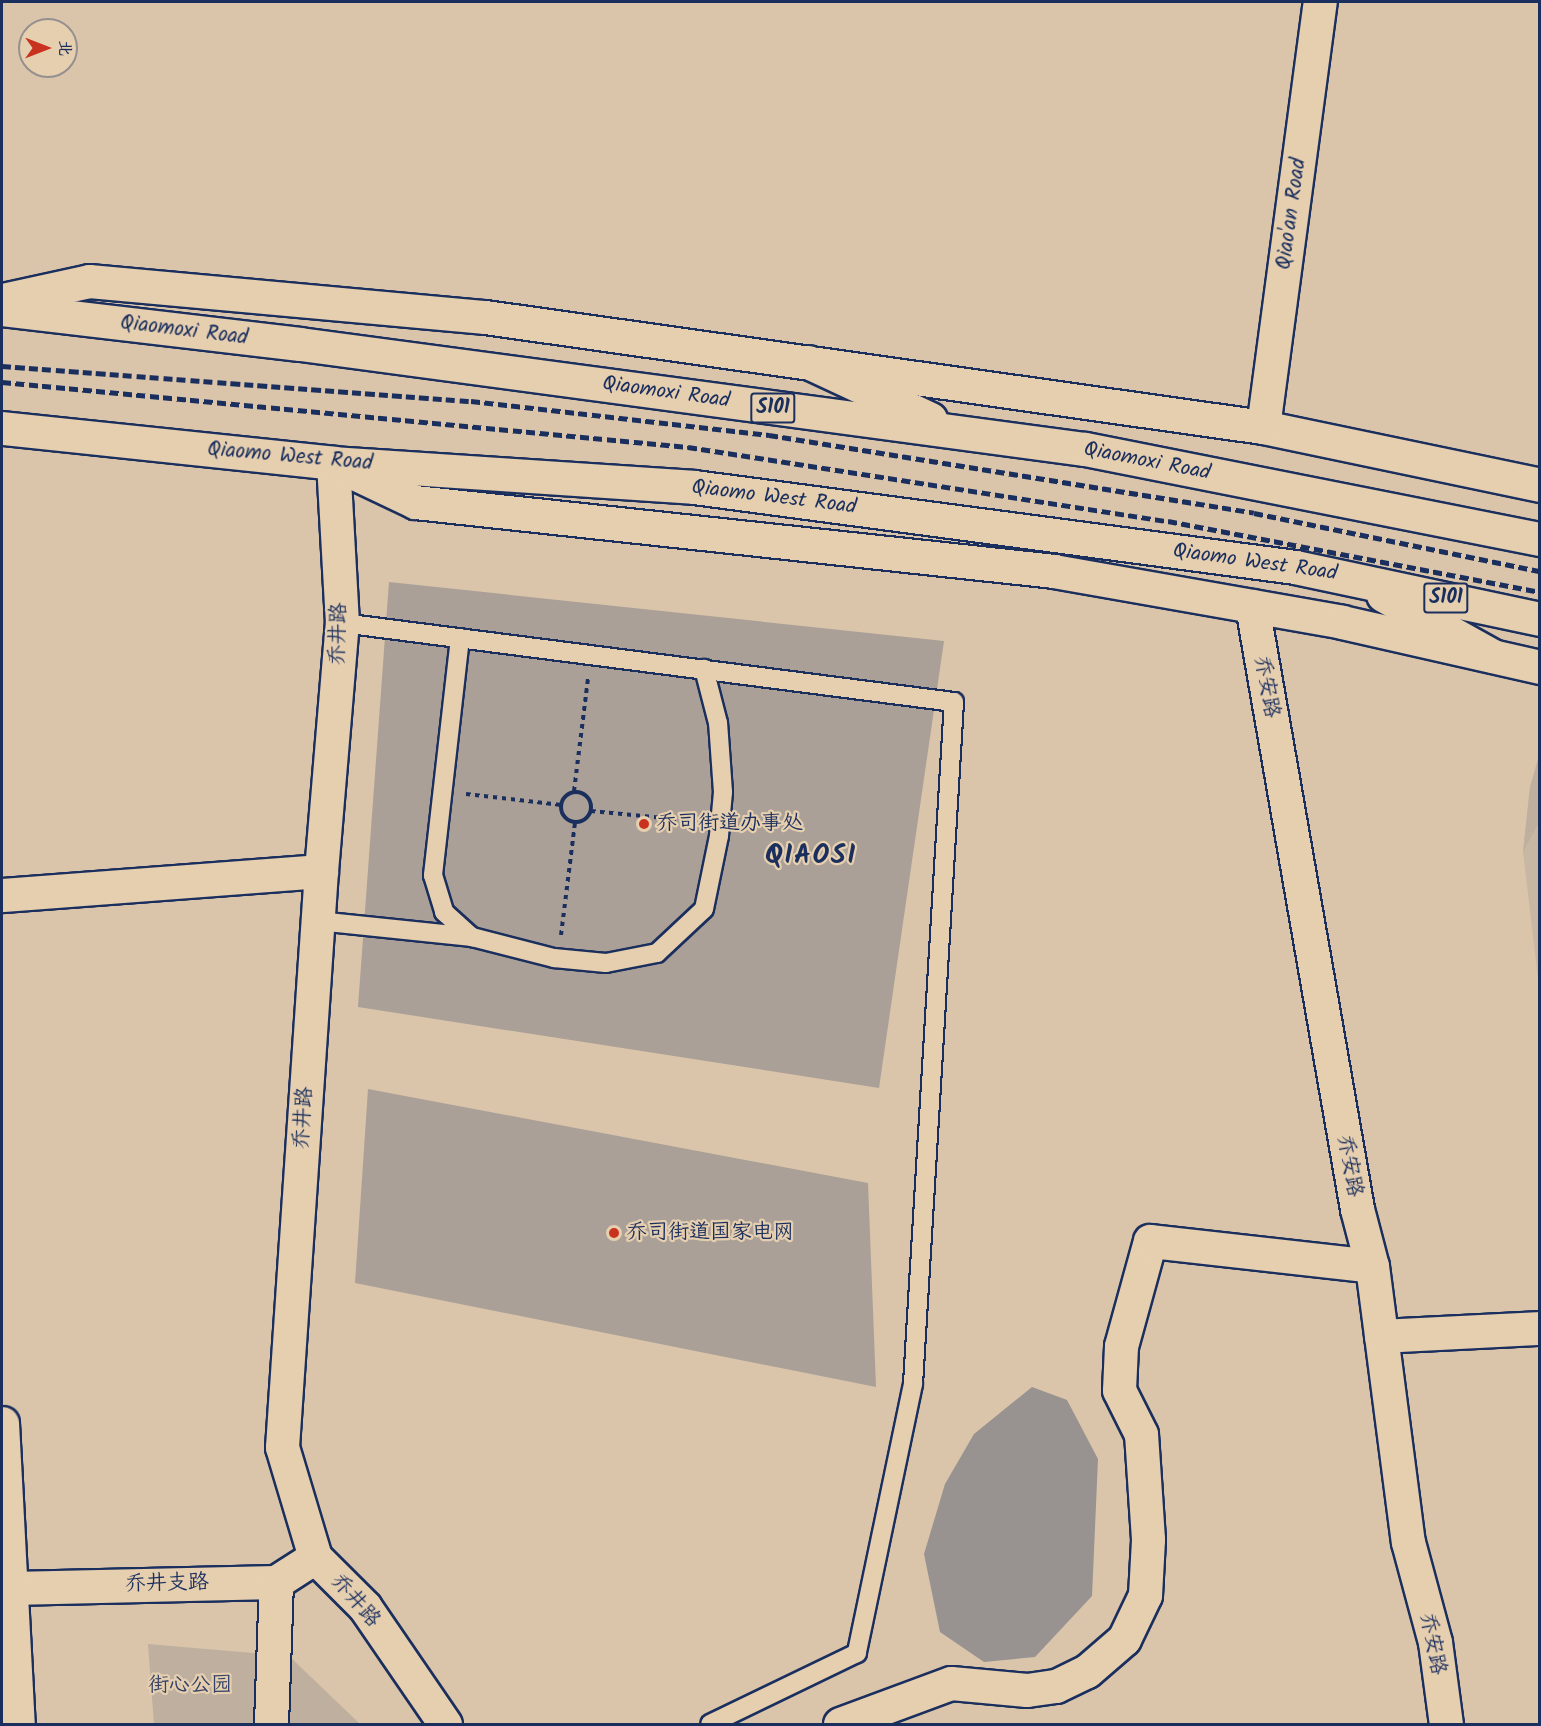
<!DOCTYPE html>
<html>
<head>
<meta charset="utf-8">
<style>
	body { margin:0 }
	#map { position:relative; width:1541px; height:1726px; overflow:hidden; background:#dac5aa; font-family:Kalam,"LXGW WenKai TC",sans-serif }
	div>[style] { position:absolute }
	.built>* { inset:0; background:#c8b7a3 }
	.green>* { inset:0; background:#beaf9f }
	.water>* { inset:0; background:#989291 }
	.building>* { inset:0; background:#aaa097 }
	.path>* { height:4px; margin-top:-2px; transform-origin:0; background:repeating-linear-gradient(90deg,#1b2f5e 0 4.5px,transparent 0 9px) }
	.path>.ring { margin:-2px; padding:0; box-sizing:content-box; background:none; border:4px solid #1b2f5e; border-radius:50% }
	.roads { filter:drop-shadow(2px 0 #1b2f5e) drop-shadow(-2px 0 #1b2f5e) drop-shadow(0 2px #1b2f5e) drop-shadow(0 -2px #1b2f5e) }
	.lane>* { height:18px; margin:-9px; padding:0 9px; transform-origin:9px; border-radius:9px; background:#e6cfaf }
	.street>* { height:33px; margin:-16.5px; padding:0 16.5px; transform-origin:16.5px; border-radius:16.5px; background:#e6cfaf }
	.secondary>* { height:33px; margin:-16.5px; padding:0 16.5px; transform-origin:16.5px; border-radius:16.5px; background:#e6cfaf }
	.primary>* { height:33px; margin:-16.5px; padding:0 16.5px; transform-origin:16.5px; border-radius:16.5px; background:#e6cfaf }
	.rail>* { height:4.5px; margin-top:-2.25px; transform-origin:0; background:repeating-linear-gradient(90deg,#1b2f5e 0 9px,transparent 0 13.5px) }
	.dots>* { width:16px; height:16px; translate:-50% -50%; box-sizing:border-box; border:3px solid #e6cfaf; border-radius:50% }
	span { translate:-50% -50%; white-space:nowrap; text-align:center; line-height:1.15; -webkit-text-stroke:4.5px #e6cfaf; paint-order:stroke }
	.shield-label span { padding:2px 4px; background:#e6cfaf; border:2px solid; border-radius:4px; -webkit-text-stroke-width:0 }
	.shield-label { font-size:20px; color:#1b2f5e; font-weight:700 }
	.street-label { font-size:21px; color:#1b2f5e }
	.poi-label { font-size:21px; color:#1b2f5e }
	.left { translate:0 -50%; text-align:left }
	.park-label { font-size:21px; color:#334268 }
	.district-label { font-size:27px; color:#1b2f5e; font-weight:700; letter-spacing:1.5px }
	.frame { position:absolute; inset:0; border:3px solid #1b2f5e; pointer-events:none }
	.north { position:absolute; left:18px; top:18px; width:60px; height:60px; box-sizing:border-box; background:#e6cfaf; border:2px solid #958f8f; border-radius:50%; rotate:90deg; font-size:16px; font-weight:700; line-height:24px; text-align:center; color:#1b2f5e }
	.north::after { content:''; display:block; margin:auto; width:21px; height:27px; background:#c8321e; clip-path:polygon(50% 0,100% 100%,50% 72%,0 100%) }
</style>
</head>
<body>
<div id="map">
	<div class="built">
		<i style="clip-path:polygon(1530px 787px,1540px 790px,1539px 986px,1523px 852px)"></i>
	</div>
	<div class="green">
		<i style="clip-path:polygon(1539px 755px,1539px 822px,1523px 852px,1530px 787px)"></i>
		<i style="clip-path:polygon(148px 1644px,289px 1656px,360px 1724px,154px 1724px)"></i>
	</div>
	<div class="water">
		<i style="clip-path:polygon(1032px 1387px,1067px 1400px,1098px 1459px,1092px 1596px,1035px 1657px,984px 1662px,940px 1632px,924px 1554px,945px 1484px,974px 1434px)"></i>
	</div>
	<div class="building">
		<i style="clip-path:polygon(389px 582px,944px 641px,879px 1088px,358px 1007px)"></i>
		<i style="clip-path:polygon(368px 1089px,868px 1183px,876px 1387px,355px 1283px)"></i>
	</div>
	<div class="path">
		<i style="left:574px;top:791px;width:113px;rotate:-82.9deg"></i>
		<i class="ring" style="left:561px;top:792px;width:26px;height:26px"></i>
		<i style="left:466px;top:794px;width:96px;rotate:6.6deg"></i>
		<i style="left:591px;top:811px;width:104px;rotate:5.5deg"></i>
		<i style="left:561px;top:935px;width:114px;rotate:-82.9deg"></i>
	</div>
	<div class="roads">
		<div class="lane">
			<i style="left:342px;top:623px;width:617px;rotate:7.36deg"></i>
			<i style="left:954px;top:702px;width:683px;rotate:93.44deg"></i>
			<i style="left:913px;top:1384px;width:275px;rotate:101.8deg"></i>
			<i style="left:857px;top:1653px;width:163px;rotate:154.2deg"></i>
			<i style="left:460px;top:638px;width:239px;rotate:96.5deg"></i>
			<i style="left:433px;top:875px;width:39px;rotate:73deg"></i>
			<i style="left:444px;top:912px;width:38px;rotate:42deg"></i>
			<i style="left:472px;top:937px;width:85px;rotate:14.4deg"></i>
			<i style="left:554px;top:958px;width:52px;rotate:5.5deg"></i>
			<i style="left:606px;top:963px;width:52px;rotate:-11.1deg"></i>
			<i style="left:657px;top:953px;width:64px;rotate:-43.1deg"></i>
			<i style="left:704px;top:909px;width:75px;rotate:-78.4deg"></i>
			<i style="left:719px;top:836px;width:44px;rotate:-84.8deg"></i>
			<i style="left:723px;top:792px;width:69px;rotate:-94.1deg"></i>
			<i style="left:718px;top:723px;width:56px;rotate:-104.5deg"></i>
			<i style="left:318px;top:921px;width:155px;rotate:5.9deg"></i>
		</div>
		<div class="street">
			<i style="left:1252px;top:606px;width:612px;rotate:80.12deg"></i>
			<i style="left:1357px;top:1209px;width:59px;rotate:75.3deg"></i>
			<i style="left:1372px;top:1266px;width:278px;rotate:82.6deg"></i>
			<i style="left:1408px;top:1542px;width:104px;rotate:74.9deg"></i>
			<i style="left:1435px;top:1642px;width:83px;rotate:82.4deg"></i>
			<i style="left:2px;top:895px;width:320px;rotate:-4.3deg"></i>
			<i style="left:1381px;top:1336px;width:159px;rotate:-2.9deg"></i>
			<i style="left:11px;top:1588px;width:265px;rotate:-1.3deg"></i>
			<i style="left:276px;top:1582px;width:46px;rotate:-32.7deg"></i>
			<i style="left:271px;top:1724px;width:142px;rotate:-88deg"></i>
			<i style="left:840px;top:1724px;width:118px;rotate:-20.3deg"></i>
			<i style="left:951px;top:1683px;width:76px;rotate:5.3deg"></i>
			<i style="left:1027px;top:1690px;width:29px;rotate:-8deg"></i>
			<i style="left:1056px;top:1686px;width:34px;rotate:-26deg"></i>
			<i style="left:1087px;top:1671px;width:49px;rotate:-40.9deg"></i>
			<i style="left:1124px;top:1639px;width:49px;rotate:-64.5deg"></i>
			<i style="left:1145px;top:1595px;width:56px;rotate:-86.9deg"></i>
			<i style="left:1148px;top:1539px;width:105px;rotate:-93.8deg"></i>
			<i style="left:1141px;top:1434px;width:49px;rotate:-116.6deg"></i>
			<i style="left:1119px;top:1390px;width:44px;rotate:-87.4deg"></i>
			<i style="left:1121px;top:1346px;width:109px;rotate:-74.6deg"></i>
			<i style="left:1150px;top:1241px;width:223px;rotate:6.4deg"></i>
		</div>
		<div class="secondary">
			<i style="left:2px;top:300px;width:89px;rotate:-12.3deg"></i>
			<i style="left:89px;top:281px;width:398px;rotate:5.2deg"></i>
			<i style="left:485px;top:317px;width:786px;rotate:8.05deg"></i>
			<i style="left:1263px;top:427px;width:283px;rotate:11.8deg"></i>
			<i style="left:1263px;top:427px;width:429px;rotate:-82.4deg"></i>
			<i style="left:2px;top:1423px;width:301px;rotate:87deg"></i>
			<i style="left:445px;top:1724px;width:142px;rotate:-124.4deg"></i>
			<i style="left:365px;top:1607px;width:71px;rotate:-135deg"></i>
			<i style="left:315px;top:1557px;width:115px;rotate:-106.7deg"></i>
			<i style="left:282px;top:1447px;width:577px;rotate:-86.13deg"></i>
			<i style="left:321px;top:871px;width:249px;rotate:-85.2deg"></i>
			<i style="left:342px;top:623px;width:160px;rotate:-93.2deg"></i>
			<i style="left:333px;top:463px;width:91px;rotate:25.4deg"></i>
			<i style="left:415px;top:502px;width:643px;rotate:6.16deg"></i>
			<i style="left:1054px;top:571px;width:292px;rotate:10deg"></i>
			<i style="left:1342px;top:622px;width:203px;rotate:12.8deg"></i>
		</div>
		<div class="primary">
			<i style="left:2px;top:309px;width:300px;rotate:6.7deg"></i>
			<i style="left:300px;top:344px;width:792px;rotate:7.62deg"></i>
			<i style="left:1085px;top:449px;width:464px;rotate:11.2deg"></i>
			<i style="left:808px;top:362px;width:135px;rotate:25deg"></i>
			<i style="left:2px;top:428px;width:333px;rotate:6deg"></i>
			<i style="left:333px;top:463px;width:362px;rotate:3.8deg"></i>
			<i style="left:694px;top:487px;width:606px;rotate:7.58deg"></i>
			<i style="left:1295px;top:567px;width:250px;rotate:12deg"></i>
			<i style="left:1383px;top:595px;width:126px;rotate:29deg"></i>
		</div>
	</div>
	<div class="rail">
		<i style="left:2px;top:366px;width:470px;rotate:4.3deg"></i>
		<i style="left:471px;top:401px;width:300px;rotate:6.5deg"></i>
		<i style="left:769px;top:435px;width:491px;rotate:9.1deg"></i>
		<i style="left:1254px;top:513px;width:292px;rotate:11.5deg"></i>
		<i style="left:2px;top:382px;width:689px;rotate:5.41deg"></i>
		<i style="left:688px;top:447px;width:486px;rotate:8.8deg"></i>
		<i style="left:1168px;top:521px;width:379px;rotate:10.8deg"></i>
	</div>
	<div class="dots">
		<i style="left:644px;top:824px;background:#c8321e"></i>
		<i style="left:614px;top:1233px;background:#c8321e"></i>
	</div>
	<div class="shield-label">
		<span style="left:773px;top:408px">S101</span>
		<span style="left:1446px;top:598px">S101</span>
	</div>
	<div class="street-label">
		<span style="left:1292px;top:214px;rotate:-82deg">Qiao'an Road</span>
		<span style="left:184px;top:331px;rotate:7deg">Qiaomoxi Road</span>
		<span style="left:666px;top:393px;rotate:8deg">Qiaomoxi Road</span>
		<span style="left:290px;top:457px;rotate:5deg">Qiaomo West Road</span>
		<span style="left:1147px;top:462px;rotate:11deg">Qiaomoxi Road</span>
		<span style="left:774px;top:498px;rotate:7deg">Qiaomo West Road</span>
		<span style="left:1255px;top:563px;rotate:8deg">Qiaomo West Road</span>
		<span style="left:339px;top:634px;rotate:-88deg">乔井路</span>
		<span style="left:1266px;top:687px;rotate:80deg">乔安路</span>
		<span style="left:304px;top:1118px;rotate:-86deg">乔井路</span>
		<span style="left:1349px;top:1166px;rotate:80deg">乔安路</span>
		<span style="left:167px;top:1584px;rotate:-1deg">乔井支路</span>
		<span style="left:355px;top:1601px;rotate:49deg">乔井路</span>
		<span style="left:1432px;top:1644px;rotate:79deg">乔安路</span>
	</div>
	<div class="poi-label">
		<span class="left" style="left:656px;top:824px">乔司街道办事处</span>
		<span class="left" style="left:626px;top:1233px">乔司街道国家电网</span>
	</div>
	<div class="park-label">
		<span style="left:190px;top:1686px">街心公园</span>
	</div>
	<div class="district-label">
		<span style="left:811px;top:856px">QIAOSI</span>
	</div>
	<div class="frame"></div>
	<div class="north">北</div>
</div>
</body>
</html>
